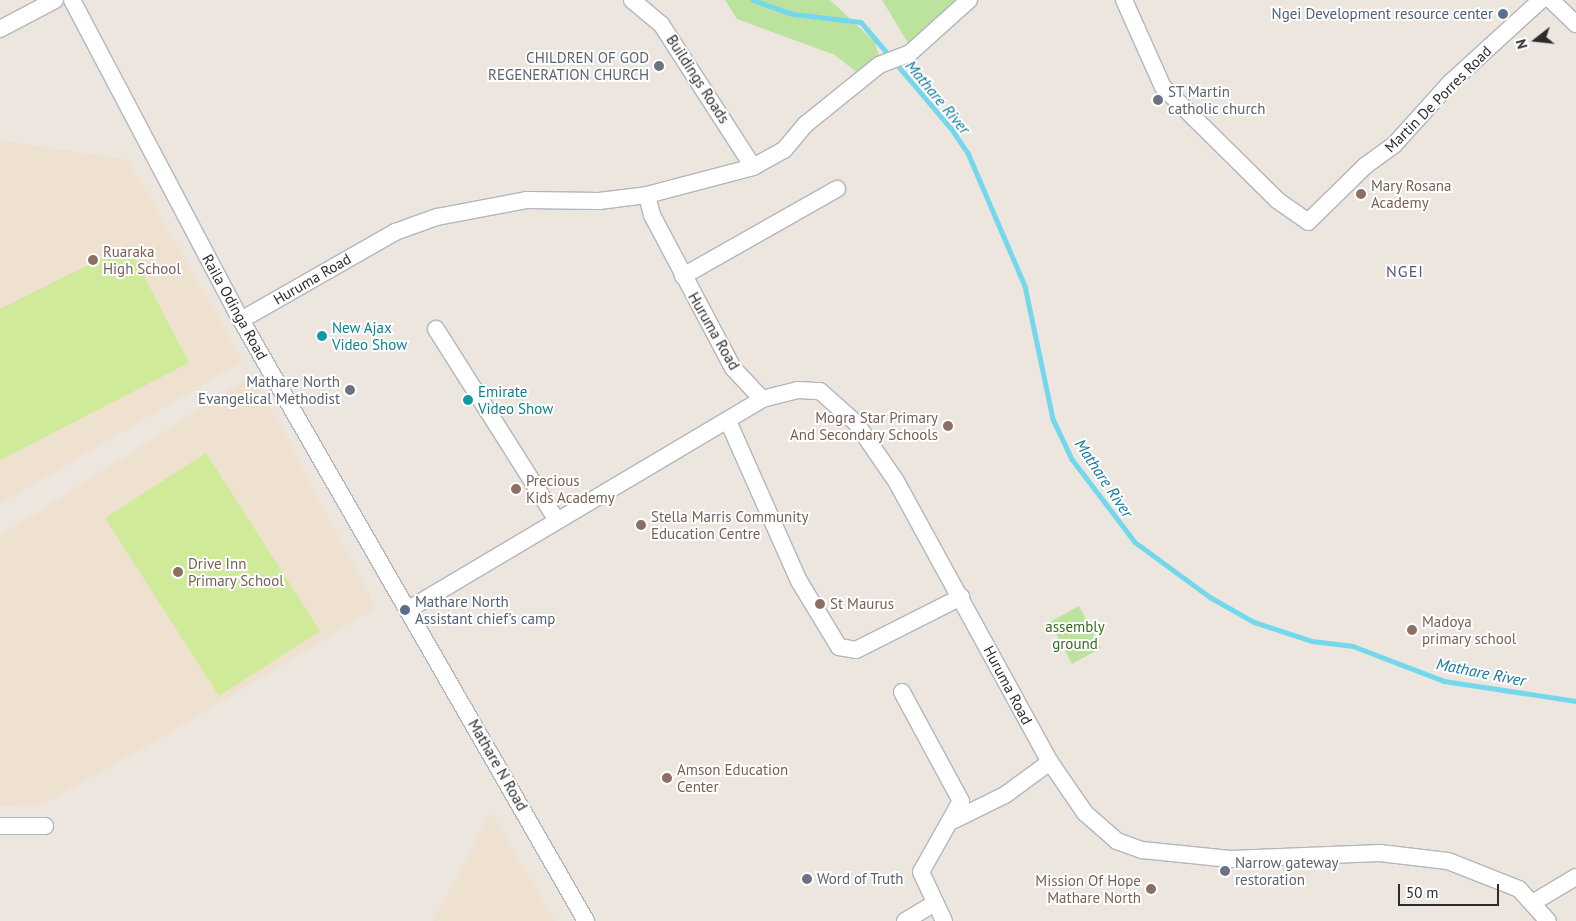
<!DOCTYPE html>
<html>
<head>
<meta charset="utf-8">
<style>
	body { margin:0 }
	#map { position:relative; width:1576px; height:921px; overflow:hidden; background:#ede6df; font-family:"PT Sans",sans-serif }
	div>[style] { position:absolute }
	.education>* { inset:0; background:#efe1cf }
	.green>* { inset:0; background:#bbe39d }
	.pitch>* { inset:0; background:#cfea99 }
	.stream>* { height:4.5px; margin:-2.25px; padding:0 2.25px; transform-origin:2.25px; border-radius:2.25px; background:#74d8ed }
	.roads { filter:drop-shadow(1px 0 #b2b6bf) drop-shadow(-1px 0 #b2b6bf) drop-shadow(0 1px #b2b6bf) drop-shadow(0 -1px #b2b6bf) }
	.minor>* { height:16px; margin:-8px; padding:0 8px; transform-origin:8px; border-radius:8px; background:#fff }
	.dots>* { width:14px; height:14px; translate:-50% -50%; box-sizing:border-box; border:2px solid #fff; border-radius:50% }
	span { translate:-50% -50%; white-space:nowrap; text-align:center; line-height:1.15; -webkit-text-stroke:4px #fff; paint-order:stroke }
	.service-label { font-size:15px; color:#4e5e75 }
	.right { translate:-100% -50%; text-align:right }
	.left { translate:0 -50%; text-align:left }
	.worship-label { font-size:15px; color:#5b616d }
	.street-label { font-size:15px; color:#2c2c2c }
	.education-label { font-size:15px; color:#785e54 }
	.culture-label { font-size:15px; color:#0d838f }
	.park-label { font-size:15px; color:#336a1c }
	.water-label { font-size:16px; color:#10799d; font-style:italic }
	.neighbourhood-label { font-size:16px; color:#4d5a7d; letter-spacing:1px }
	.north { position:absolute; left:1511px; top:15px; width:50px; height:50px; -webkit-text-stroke:4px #fff; paint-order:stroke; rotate:254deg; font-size:14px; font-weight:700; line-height:20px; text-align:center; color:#2c2c2c }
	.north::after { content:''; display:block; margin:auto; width:18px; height:22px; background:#2c2c2c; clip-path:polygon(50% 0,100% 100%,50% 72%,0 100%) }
	.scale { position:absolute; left:1398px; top:884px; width:101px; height:22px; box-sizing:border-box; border:2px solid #2c2c2c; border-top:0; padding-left:6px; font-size:15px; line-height:18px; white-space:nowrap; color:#2c2c2c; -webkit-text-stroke:4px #fff; paint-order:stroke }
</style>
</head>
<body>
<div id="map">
	<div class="education">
		<i style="clip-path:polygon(0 140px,128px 160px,243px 361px,0 504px)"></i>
		<i style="clip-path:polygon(253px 375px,376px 608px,180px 727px,44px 804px,0 806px,0 536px)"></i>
		<i style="clip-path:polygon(491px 812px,555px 921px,433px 921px)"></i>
	</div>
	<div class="green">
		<i style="clip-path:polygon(725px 0,830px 0,875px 42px,879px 56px,860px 75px,835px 55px,737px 19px)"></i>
		<i style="clip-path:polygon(882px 0,961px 0,908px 43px)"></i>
		<i style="clip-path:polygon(1079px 606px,1101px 648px,1072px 664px,1050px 622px)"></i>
	</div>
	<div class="pitch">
		<i style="clip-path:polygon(128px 245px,189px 363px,0 460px,0 309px)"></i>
		<i style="clip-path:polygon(206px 453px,320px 631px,219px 696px,105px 518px)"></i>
	</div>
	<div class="stream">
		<i style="left:753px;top:0;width:42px;rotate:19.3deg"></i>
		<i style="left:793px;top:14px;width:68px;rotate:6.7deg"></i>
		<i style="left:861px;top:22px;width:139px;rotate:49.7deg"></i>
		<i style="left:951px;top:128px;width:30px;rotate:56deg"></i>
		<i style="left:968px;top:153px;width:145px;rotate:66.8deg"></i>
		<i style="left:1025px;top:286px;width:136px;rotate:78.1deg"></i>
		<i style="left:1053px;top:419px;width:44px;rotate:64.6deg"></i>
		<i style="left:1072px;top:459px;width:104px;rotate:52.8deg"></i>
		<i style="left:1135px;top:542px;width:93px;rotate:36.3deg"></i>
		<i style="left:1210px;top:597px;width:51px;rotate:29.6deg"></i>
		<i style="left:1254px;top:622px;width:61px;rotate:18.1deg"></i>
		<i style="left:1312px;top:641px;width:41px;rotate:7deg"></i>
		<i style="left:1353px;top:646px;width:97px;rotate:21deg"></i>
		<i style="left:1444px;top:681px;width:134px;rotate:8.6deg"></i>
	</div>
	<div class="roads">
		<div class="minor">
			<i style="left:72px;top:0;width:362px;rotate:62.2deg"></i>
			<i style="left:241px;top:320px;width:693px;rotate:60.14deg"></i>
			<i style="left:632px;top:0;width:38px;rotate:40deg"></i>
			<i style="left:661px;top:24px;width:170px;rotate:57.2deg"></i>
			<i style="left:1124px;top:0;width:95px;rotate:65.9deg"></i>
			<i style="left:1163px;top:87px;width:161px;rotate:44.7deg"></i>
			<i style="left:1277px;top:200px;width:38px;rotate:35deg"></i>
			<i style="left:1308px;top:222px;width:80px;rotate:-44.5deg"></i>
			<i style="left:1365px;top:166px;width:36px;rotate:-36deg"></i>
			<i style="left:1394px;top:145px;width:84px;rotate:-47.9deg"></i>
			<i style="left:1450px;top:83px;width:123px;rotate:-42.4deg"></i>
			<i style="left:1551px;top:0;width:35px;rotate:44deg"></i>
			<i style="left:0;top:29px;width:62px;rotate:-27.8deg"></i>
			<i style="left:647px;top:195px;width:21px;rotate:76deg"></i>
			<i style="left:652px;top:215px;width:173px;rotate:62.1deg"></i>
			<i style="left:733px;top:368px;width:42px;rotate:46.9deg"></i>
			<i style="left:683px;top:276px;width:177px;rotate:-29.5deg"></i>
			<i style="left:241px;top:320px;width:177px;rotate:-29.7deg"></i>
			<i style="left:395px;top:232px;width:45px;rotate:-19.7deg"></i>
			<i style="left:437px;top:217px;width:92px;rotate:-10.7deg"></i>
			<i style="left:527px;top:200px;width:72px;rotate:0.8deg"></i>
			<i style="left:599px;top:201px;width:48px;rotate:-7.1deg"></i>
			<i style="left:647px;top:195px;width:110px;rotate:-14.8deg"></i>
			<i style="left:753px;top:167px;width:35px;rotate:-29deg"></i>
			<i style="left:784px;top:150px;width:34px;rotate:-50deg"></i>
			<i style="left:806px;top:124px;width:94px;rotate:-38.9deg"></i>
			<i style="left:879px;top:65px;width:33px;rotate:-21deg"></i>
			<i style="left:910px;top:53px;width:79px;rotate:-41.9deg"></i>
			<i style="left:436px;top:329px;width:225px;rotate:57.7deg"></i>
			<i style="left:728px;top:421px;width:175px;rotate:66.1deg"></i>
			<i style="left:799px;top:581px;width:77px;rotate:58.8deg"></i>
			<i style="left:839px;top:647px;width:17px;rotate:10deg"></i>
			<i style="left:856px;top:650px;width:118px;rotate:-26.8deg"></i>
			<i style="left:409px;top:609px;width:411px;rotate:-30.7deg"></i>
			<i style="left:762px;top:399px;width:37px;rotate:-14deg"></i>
			<i style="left:798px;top:390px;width:22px;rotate:3deg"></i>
			<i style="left:820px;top:391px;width:48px;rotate:41.6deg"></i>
			<i style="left:856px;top:423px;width:70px;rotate:55.4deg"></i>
			<i style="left:896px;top:481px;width:320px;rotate:61.3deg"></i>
			<i style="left:1050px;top:762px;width:62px;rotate:55.5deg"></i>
			<i style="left:1085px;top:813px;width:43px;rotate:41.2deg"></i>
			<i style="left:1117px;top:841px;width:27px;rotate:20deg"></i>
			<i style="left:1142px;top:850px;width:89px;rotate:5.8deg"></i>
			<i style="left:1231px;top:859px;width:149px;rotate:-2.3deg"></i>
			<i style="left:1380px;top:853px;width:68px;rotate:6.7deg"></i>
			<i style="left:1448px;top:861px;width:76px;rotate:21.5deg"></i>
			<i style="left:1519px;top:889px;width:43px;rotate:47.8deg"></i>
			<i style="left:902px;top:692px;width:124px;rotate:61.6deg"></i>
			<i style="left:961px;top:801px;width:81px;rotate:119.4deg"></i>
			<i style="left:921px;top:872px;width:54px;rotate:64.9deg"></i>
			<i style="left:954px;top:820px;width:57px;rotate:-26.1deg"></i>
			<i style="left:1005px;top:795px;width:56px;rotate:-36.3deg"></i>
			<i style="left:0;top:826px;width:45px"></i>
			<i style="left:1534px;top:902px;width:49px;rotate:-30.8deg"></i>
			<i style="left:905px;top:921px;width:33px;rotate:-31deg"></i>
		</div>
	</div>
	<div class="dots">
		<i style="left:1503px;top:14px;background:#5c6f8a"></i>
		<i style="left:659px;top:66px;background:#6b7280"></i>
		<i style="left:1158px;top:100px;background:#6b7280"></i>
		<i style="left:1361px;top:194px;background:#8d6e63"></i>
		<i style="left:93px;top:260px;background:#8d6e63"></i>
		<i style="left:322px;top:336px;background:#0f9aa8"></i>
		<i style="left:350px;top:390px;background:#6b7280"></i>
		<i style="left:468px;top:400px;background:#0f9aa8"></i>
		<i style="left:948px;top:426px;background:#8d6e63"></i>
		<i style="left:516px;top:489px;background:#8d6e63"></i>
		<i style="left:641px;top:525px;background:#8d6e63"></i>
		<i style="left:178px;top:572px;background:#8d6e63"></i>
		<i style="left:820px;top:604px;background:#8d6e63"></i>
		<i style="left:405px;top:610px;background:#5c6f8a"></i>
		<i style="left:1412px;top:630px;background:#8d6e63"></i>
		<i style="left:667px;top:778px;background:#8d6e63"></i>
		<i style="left:1225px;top:871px;background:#6b7280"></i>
		<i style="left:807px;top:879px;background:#6b7280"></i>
		<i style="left:1151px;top:889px;background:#8d6e63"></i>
	</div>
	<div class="service-label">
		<span class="right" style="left:1493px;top:14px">Ngei Development resource center</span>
		<span class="left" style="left:415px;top:610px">Mathare North<br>Assistant chief's camp</span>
	</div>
	<div class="worship-label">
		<span class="right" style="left:649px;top:66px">CHILDREN OF GOD<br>REGENERATION CHURCH</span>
		<span class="left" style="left:1168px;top:100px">ST Martin<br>catholic church</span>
		<span class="right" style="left:340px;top:390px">Mathare North<br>Evangelical Methodist</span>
		<span class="left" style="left:1235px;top:871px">Narrow gateway<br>restoration</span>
		<span class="left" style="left:817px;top:879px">Word of Truth</span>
	</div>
	<div class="street-label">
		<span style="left:698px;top:79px;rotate:57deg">Buildings Roads</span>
		<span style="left:1438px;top:99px;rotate:-45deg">Martin De Porres Road</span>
		<span style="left:312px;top:279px;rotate:-30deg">Huruma Road</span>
		<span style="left:235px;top:307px;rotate:61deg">Raila Odinga Road</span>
		<span style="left:714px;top:331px;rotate:60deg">Huruma Road</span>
		<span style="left:1008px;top:685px;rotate:62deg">Huruma Road</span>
		<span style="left:498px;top:765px;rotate:60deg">Mathare N Road</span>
	</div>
	<div class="education-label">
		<span class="left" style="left:1371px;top:194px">Mary Rosana<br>Academy</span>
		<span class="left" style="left:103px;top:260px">Ruaraka<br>High School</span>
		<span class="right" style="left:938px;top:426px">Mogra Star Primary<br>And Secondary Schools</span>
		<span class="left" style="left:526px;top:489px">Precious<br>Kids Academy</span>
		<span class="left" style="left:651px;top:525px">Stella Marris Community<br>Education Centre</span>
		<span class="left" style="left:188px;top:572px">Drive Inn<br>Primary School</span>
		<span class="left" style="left:830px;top:604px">St Maurus</span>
		<span class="left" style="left:1422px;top:630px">Madoya<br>primary school</span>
		<span class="left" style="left:677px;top:778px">Amson Education<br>Center</span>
		<span class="right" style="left:1141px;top:889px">Mission Of Hope<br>Mathare North</span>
	</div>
	<div class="culture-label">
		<span class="left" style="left:332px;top:336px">New Ajax<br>Video Show</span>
		<span class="left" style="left:478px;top:400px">Emirate<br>Video Show</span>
	</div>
	<div class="park-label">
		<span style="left:1075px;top:635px">assembly<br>ground</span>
	</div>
	<div class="water-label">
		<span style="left:938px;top:97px;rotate:50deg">Mathare River</span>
		<span style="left:1104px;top:478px;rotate:56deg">Mathare River</span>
		<span style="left:1481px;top:672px;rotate:11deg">Mathare River</span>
	</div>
	<div class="neighbourhood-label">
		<span style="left:1405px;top:271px">NGEI</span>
	</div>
	<div class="north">N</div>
	<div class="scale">50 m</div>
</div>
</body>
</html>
